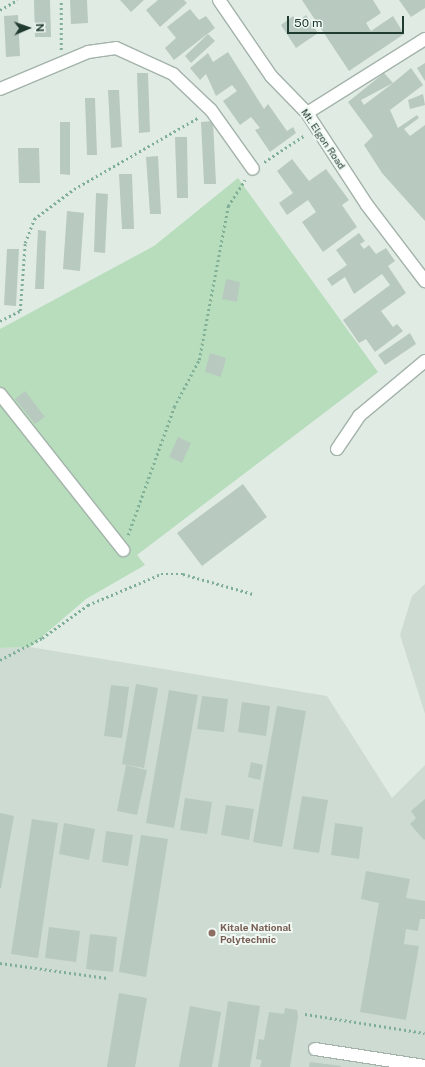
<!DOCTYPE html>
<html>
<head>
<meta charset="utf-8">
<style>
	body { margin:0 }
	#map { position:relative; width:425px; height:1067px; overflow:hidden; background:#e0ebe4; font-family:"Public Sans",sans-serif }
	div>[style] { position:absolute }
	.built>* { inset:0; background:#cedbd3 }
	.green>* { inset:0; background:#b8ddbc }
	.building>* { inset:0; background:#b8c9bf }
	.path>* { height:2.5px; margin-top:-1.25px; transform-origin:0; background:repeating-linear-gradient(90deg,#80af98 0 2px,transparent 0 5px) }
	.roads { filter:drop-shadow(1px 0 #a3b3aa) drop-shadow(-1px 0 #a3b3aa) drop-shadow(0 1px #a3b3aa) drop-shadow(0 -1px #a3b3aa) }
	.minor>* { height:12px; margin:-6px; padding:0 6px; transform-origin:6px; border-radius:6px; background:#fff }
	.dots>* { width:11px; height:11px; translate:-50% -50%; box-sizing:border-box; border:2px solid #f0f8f3; border-radius:50% }
	span { translate:-50% -50%; white-space:nowrap; text-align:center; line-height:1.15; -webkit-text-stroke:4px #f0f8f3; paint-order:stroke }
	.street-label { font-size:10px; color:#203b2f }
	.education-label { font-size:10px; color:#785e54; font-weight:700 }
	.left { translate:0 -50%; text-align:left }
	.north { position:absolute; left:8px; top:8px; width:40px; height:40px; -webkit-text-stroke:3px #f0f8f3; paint-order:stroke; rotate:88deg; font-size:11px; font-weight:700; line-height:16px; text-align:center; color:#203b2f }
	.north::after { content:''; display:block; margin:auto; width:14px; height:18px; background:#203b2f; clip-path:polygon(50% 0,100% 100%,50% 72%,0 100%) }
	.scale { position:absolute; left:287px; top:16px; width:117px; height:18px; box-sizing:border-box; border:2px solid #203b2f; border-top:0; padding-left:5px; font-size:12px; line-height:14px; white-space:nowrap; color:#203b2f; -webkit-text-stroke:3px #f0f8f3; paint-order:stroke }
</style>
</head>
<body>
<div id="map">
	<div class="built">
		<i style="clip-path:polygon(425px 584px,425px 714px,400px 635px,412px 596px)"></i>
		<i style="clip-path:polygon(30px 647px,327px 696px,392px 798px,425px 765px,425px 1067px,0 1067px,0 648px)"></i>
	</div>
	<div class="green">
		<i style="clip-path:polygon(238px 178px,378px 372px,137px 555px,145px 565px,86px 599px,30px 647px,0 648px,0 329px,154px 246px)"></i>
	</div>
	<div class="building">
		<i style="clip-path:polygon(34px 0,50px 0,51px 37px,35px 37px)"></i>
		<i style="clip-path:polygon(70px 0,87px 0,88px 23px,71px 24px)"></i>
		<i style="clip-path:polygon(120px 0,144px 0,131px 12px)"></i>
		<i style="clip-path:polygon(158px 0,184px 0,187px 3px,160px 27px,146px 10px)"></i>
		<i style="clip-path:polygon(302px 0,373px 0,381px 13px,366px 23px,371px 31px,393px 16px,404px 34px,349px 71px)"></i>
		<i style="clip-path:polygon(399px 0,425px 0,425px 8px,411px 17px)"></i>
		<i style="clip-path:polygon(190px 9px,199px 20px,206px 16px,215px 28px,174px 60px,165px 48px,176px 38px,167px 27px)"></i>
		<i style="clip-path:polygon(18px 15px,20px 56px,6px 57px,4px 16px)"></i>
		<i style="clip-path:polygon(306px 15px,318px 33px,296px 48px,281px 25px,293px 16px,297px 22px)"></i>
		<i style="clip-path:polygon(208px 34px,215px 41px,191px 63px,185px 56px)"></i>
		<i style="clip-path:polygon(228px 52px,264px 109px,268px 104px,287px 131px,293px 127px,296px 133px,270px 152px,255px 130px,260px 128px,251px 117px,240px 125px,223px 101px,237px 91px,232px 85px,216px 96px,206px 74px,200px 80px,190px 68px,208px 53px,213px 62px)"></i>
		<i style="clip-path:polygon(425px 63px,425px 81px,417px 68px)"></i>
		<i style="clip-path:polygon(evenodd,411px 68px,423px 85px,390px 110px,398px 128px,417px 115px,419px 118px,404px 129px,410px 136px,425px 125px,425px 221px,382px 173px,364px 145px,373px 136px,348px 102px,384px 73px,393px 83px,411px 68px,393px 83px,364px 105px,361px 100px,393px 83px)"></i>
		<i style="clip-path:polygon(137px 73px,148px 73px,150px 132px,139px 133px)"></i>
		<i style="clip-path:polygon(108px 90px,119px 90px,122px 147px,111px 148px)"></i>
		<i style="clip-path:polygon(423px 94px,425px 105px,410px 109px,408px 100px)"></i>
		<i style="clip-path:polygon(85px 98px,95px 98px,97px 155px,87px 155px)"></i>
		<i style="clip-path:polygon(213px 121px,216px 184px,204px 184px,201px 122px)"></i>
		<i style="clip-path:polygon(60px 122px,70px 122px,70px 175px,60px 174px)"></i>
		<i style="clip-path:polygon(175px 137px,187px 137px,188px 198px,177px 198px)"></i>
		<i style="clip-path:polygon(18px 148px,39px 148px,40px 183px,19px 183px)"></i>
		<i style="clip-path:polygon(158px 156px,161px 214px,150px 214px,146px 157px)"></i>
		<i style="clip-path:polygon(292px 159px,309px 181px,326px 169px,349px 200px,342px 205px,357px 227px,323px 252px,302px 222px,316px 212px,308px 200px,287px 215px,279px 203px,293px 193px,277px 171px)"></i>
		<i style="clip-path:polygon(119px 174px,132px 174px,134px 229px,122px 229px)"></i>
		<i style="clip-path:polygon(96px 193px,108px 194px,105px 253px,94px 252px)"></i>
		<i style="clip-path:polygon(67px 211px,84px 213px,80px 271px,63px 269px)"></i>
		<i style="clip-path:polygon(38px 230px,46px 231px,44px 289px,35px 289px)"></i>
		<i style="clip-path:polygon(359px 233px,365px 241px,360px 244px,364px 249px,369px 245px,376px 254px,386px 248px,395px 261px,388px 266px,406px 293px,381px 311px,393px 327px,397px 324px,403px 331px,375px 352px,366px 339px,359px 343px,343px 320px,390px 285px,382px 274px,354px 294px,345px 277px,332px 286px,327px 279px,347px 265px,336px 250px)"></i>
		<i style="clip-path:polygon(7px 249px,19px 249px,16px 306px,4px 305px)"></i>
		<i style="clip-path:polygon(226px 279px,240px 282px,237px 302px,222px 299px)"></i>
		<i style="clip-path:polygon(410px 333px,416px 344px,385px 365px,378px 355px)"></i>
		<i style="clip-path:polygon(210px 353px,226px 358px,221px 377px,205px 372px)"></i>
		<i style="clip-path:polygon(25px 391px,45px 417px,35px 424px,15px 399px)"></i>
		<i style="clip-path:polygon(178px 437px,191px 443px,182px 463px,169px 457px)"></i>
		<i style="clip-path:polygon(243px 484px,267px 517px,202px 566px,177px 533px)"></i>
		<i style="clip-path:polygon(136px 684px,158px 688px,144px 768px,122px 764px)"></i>
		<i style="clip-path:polygon(111px 685px,129px 687px,122px 738px,104px 736px)"></i>
		<i style="clip-path:polygon(169px 690px,198px 695px,174px 828px,146px 823px)"></i>
		<i style="clip-path:polygon(202px 696px,228px 699px,224px 732px,197px 729px)"></i>
		<i style="clip-path:polygon(242px 702px,270px 706px,266px 736px,238px 732px)"></i>
		<i style="clip-path:polygon(277px 706px,306px 711px,282px 847px,253px 842px)"></i>
		<i style="clip-path:polygon(251px 762px,263px 765px,260px 780px,248px 777px)"></i>
		<i style="clip-path:polygon(126px 765px,147px 770px,137px 815px,117px 811px)"></i>
		<i style="clip-path:polygon(302px 796px,328px 800px,319px 853px,293px 849px)"></i>
		<i style="clip-path:polygon(185px 798px,212px 802px,207px 834px,180px 830px)"></i>
		<i style="clip-path:polygon(425px 799px,425px 839px,424px 840px,410px 824px,416px 818px,411px 811px)"></i>
		<i style="clip-path:polygon(226px 805px,254px 809px,249px 840px,221px 835px)"></i>
		<i style="clip-path:polygon(0 813px,14px 816px,1px 888px,0 888px)"></i>
		<i style="clip-path:polygon(32px 819px,58px 823px,38px 958px,11px 954px)"></i>
		<i style="clip-path:polygon(64px 823px,95px 829px,89px 860px,59px 854px)"></i>
		<i style="clip-path:polygon(335px 823px,363px 827px,359px 859px,331px 855px)"></i>
		<i style="clip-path:polygon(106px 831px,133px 835px,128px 866px,102px 862px)"></i>
		<i style="clip-path:polygon(141px 835px,168px 839px,146px 977px,119px 972px)"></i>
		<i style="clip-path:polygon(366px 871px,410px 879px,406px 898px,425px 901px,425px 919px,420px 919px,418px 931px,406px 929px,404px 944px,419px 946px,406px 1020px,360px 1012px,379px 903px,361px 899px)"></i>
		<i style="clip-path:polygon(49px 927px,80px 931px,76px 962px,45px 958px)"></i>
		<i style="clip-path:polygon(90px 934px,117px 937px,113px 972px,86px 969px)"></i>
		<i style="clip-path:polygon(119px 993px,147px 998px,135px 1067px,107px 1067px)"></i>
		<i style="clip-path:polygon(228px 1001px,260px 1006px,250px 1067px,218px 1067px)"></i>
		<i style="clip-path:polygon(190px 1006px,221px 1012px,212px 1067px,179px 1067px)"></i>
		<i style="clip-path:polygon(285px 1008px,297px 1010px,298px 1017px,290px 1067px,260px 1067px,262px 1060px,256px 1059px,259px 1039px,264px 1040px,269px 1012px,284px 1014px)"></i>
		<i style="clip-path:polygon(310px 1062px,341px 1066px,341px 1067px,309px 1067px)"></i>
	</div>
	<div class="path">
		<i style="left:0;top:10px;width:20px;rotate:-30deg"></i>
		<i style="left:61px;top:50px;width:50px;rotate:-90deg"></i>
		<i style="left:264px;top:162px;width:49px;rotate:-33.4deg"></i>
		<i style="left:0;top:321px;width:22px;rotate:-27deg"></i>
		<i style="left:20px;top:311px;width:68px;rotate:-85.8deg"></i>
		<i style="left:25px;top:243px;width:26px;rotate:-69deg"></i>
		<i style="left:34px;top:219px;width:50px;rotate:-36.9deg"></i>
		<i style="left:74px;top:189px;width:144px;rotate:-29.9deg"></i>
		<i style="left:128px;top:535px;width:136px;rotate:-70.2deg"></i>
		<i style="left:174px;top:407px;width:53px;rotate:-62deg"></i>
		<i style="left:199px;top:360px;width:157px;rotate:-79.3deg"></i>
		<i style="left:228px;top:206px;width:31px;rotate:-57deg"></i>
		<i style="left:0;top:660px;width:47px;rotate:-27.6deg"></i>
		<i style="left:42px;top:638px;width:57px;rotate:-35.7deg"></i>
		<i style="left:88px;top:605px;width:79px;rotate:-23deg"></i>
		<i style="left:161px;top:574px;width:22px"></i>
		<i style="left:183px;top:574px;width:73px;rotate:15.9deg"></i>
		<i style="left:0;top:963px;width:108px;rotate:8deg"></i>
		<i style="left:305px;top:1014px;width:121px;rotate:9deg"></i>
	</div>
	<div class="roads">
		<div class="minor">
			<i style="left:219px;top:0;width:92px;rotate:55.6deg"></i>
			<i style="left:271px;top:76px;width:52px;rotate:45.8deg"></i>
			<i style="left:307px;top:113px;width:110px;rotate:56.9deg"></i>
			<i style="left:367px;top:205px;width:96px;rotate:52.7deg"></i>
			<i style="left:0;top:89px;width:95px;rotate:-22.8deg"></i>
			<i style="left:88px;top:52px;width:28px;rotate:-8deg"></i>
			<i style="left:116px;top:48px;width:63px;rotate:24.5deg"></i>
			<i style="left:173px;top:74px;width:52px;rotate:43.5deg"></i>
			<i style="left:211px;top:110px;width:72px;rotate:54.6deg"></i>
			<i style="left:307px;top:113px;width:139px;rotate:-32.1deg"></i>
			<i style="left:0;top:394px;width:199px;rotate:51.7deg"></i>
			<i style="left:337px;top:449px;width:40px;rotate:-56deg"></i>
			<i style="left:359px;top:416px;width:86px;rotate:-39.8deg"></i>
			<i style="left:315px;top:1049px;width:111px;rotate:8.8deg"></i>
		</div>
	</div>
	<div class="dots">
		<i style="left:212px;top:933px;background:#8d6e63"></i>
	</div>
	<div class="street-label">
		<span style="left:323px;top:139px;rotate:56deg">Mt. Elgon Road</span>
	</div>
	<div class="education-label">
		<span class="left" style="left:220px;top:933px">Kitale National<br>Polytechnic</span>
	</div>
	<div class="north">N</div>
	<div class="scale">50 m</div>
</div>
</body>
</html>
